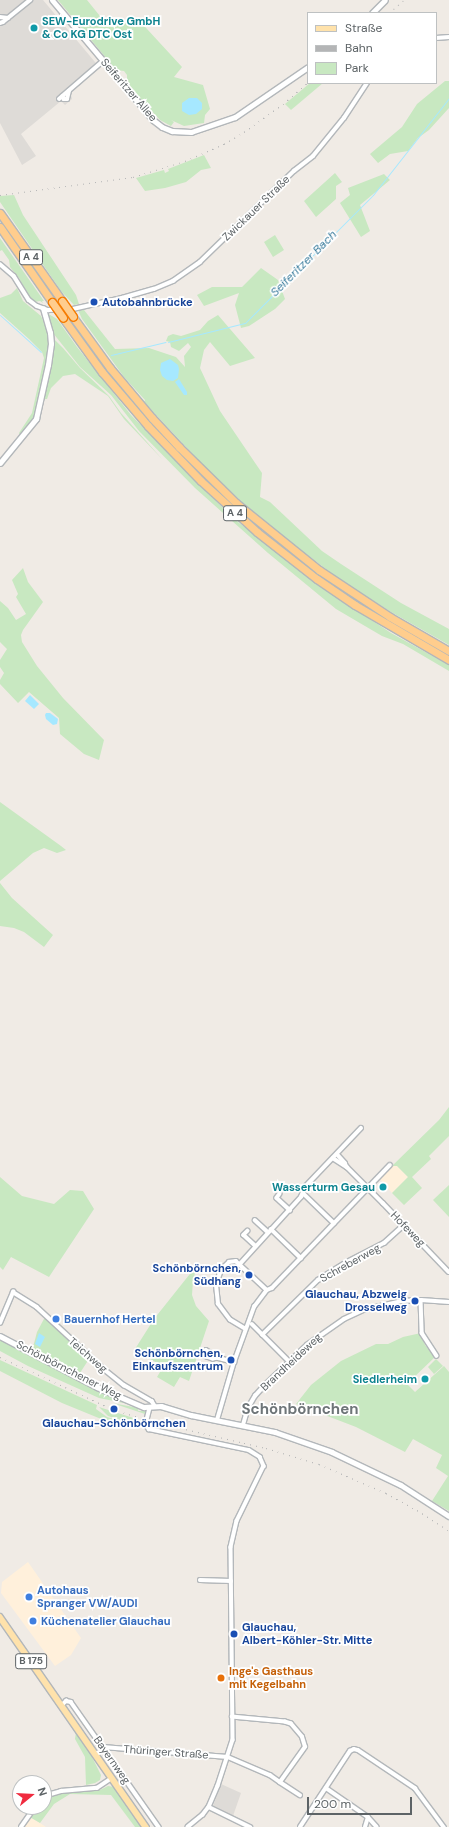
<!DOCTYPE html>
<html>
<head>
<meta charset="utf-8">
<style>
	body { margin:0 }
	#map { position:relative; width:449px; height:1827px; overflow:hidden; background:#f0ebe5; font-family:"DM Sans",sans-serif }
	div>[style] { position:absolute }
	.commercial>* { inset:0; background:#fff0db }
	.industrial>* { inset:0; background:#dedbd7 }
	.green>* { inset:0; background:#c8e8c1 }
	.water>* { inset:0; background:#a6e8ff }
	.stream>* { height:1px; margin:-0.5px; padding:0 0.5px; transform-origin:0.5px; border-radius:0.5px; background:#a6e8ff }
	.roads { filter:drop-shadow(1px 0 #b3b7ba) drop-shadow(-1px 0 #b3b7ba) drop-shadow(0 1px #b3b7ba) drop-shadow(0 -1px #b3b7ba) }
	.minor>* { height:3.5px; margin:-1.75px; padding:0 1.75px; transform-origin:1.75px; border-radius:1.75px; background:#fff }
	.tertiary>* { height:4.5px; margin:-2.25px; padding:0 2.25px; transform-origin:2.25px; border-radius:2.25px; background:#fff }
	.secondary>* { height:5px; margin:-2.5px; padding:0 2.5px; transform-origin:2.5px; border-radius:2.5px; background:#fff }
	.primary>* { height:5.5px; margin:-2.75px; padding:0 2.75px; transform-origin:2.75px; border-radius:2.75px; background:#ffe2ab }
	.motorway>* { height:7px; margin:-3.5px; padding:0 3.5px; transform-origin:3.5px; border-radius:3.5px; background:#ffcd8d }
	.rail>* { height:1px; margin-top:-0.5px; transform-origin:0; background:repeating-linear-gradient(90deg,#b4b5b6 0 1px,transparent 0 6px) }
	.bridges { filter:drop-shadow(1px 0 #f57c00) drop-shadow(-1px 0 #f57c00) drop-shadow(0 1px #f57c00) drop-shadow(0 -1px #f57c00) }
	.motorway-bridge>* { height:7px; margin:-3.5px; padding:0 3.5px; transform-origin:3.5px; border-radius:3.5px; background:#ffcd8d }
	.dots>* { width:11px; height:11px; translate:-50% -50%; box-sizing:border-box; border:2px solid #fff; border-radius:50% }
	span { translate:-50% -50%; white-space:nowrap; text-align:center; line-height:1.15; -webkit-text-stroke:3.5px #fff; paint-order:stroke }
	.shield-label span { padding:1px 3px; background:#fff; border:1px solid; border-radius:3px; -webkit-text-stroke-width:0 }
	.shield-label { font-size:10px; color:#5d6366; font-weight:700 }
	.culture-label { font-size:11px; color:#0d838f; font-weight:700 }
	.left { translate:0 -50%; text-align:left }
	.right { translate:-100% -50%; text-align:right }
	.street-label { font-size:11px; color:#5d6366 }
	.transit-label { font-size:11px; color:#164399; font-weight:700 }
	.shop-label { font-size:11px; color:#366cbe; font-weight:700 }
	.food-label { font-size:11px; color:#c56008; font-weight:700 }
	.water-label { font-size:12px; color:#36799a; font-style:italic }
	.district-label { font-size:15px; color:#6e7578; font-weight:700 }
	.legend { position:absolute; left:307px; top:12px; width:130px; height:72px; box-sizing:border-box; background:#fff; border:1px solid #bec1c2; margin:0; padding:5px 7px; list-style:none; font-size:12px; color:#5d6366 }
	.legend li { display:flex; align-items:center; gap:8px; height:20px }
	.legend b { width:20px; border:1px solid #bec1c2 }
	.north { position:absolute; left:12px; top:1775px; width:40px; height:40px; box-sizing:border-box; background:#fff; border:1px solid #bec1c2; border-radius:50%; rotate:72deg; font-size:11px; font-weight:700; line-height:16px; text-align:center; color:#5d6366 }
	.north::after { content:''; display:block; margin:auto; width:14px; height:18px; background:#f02b3f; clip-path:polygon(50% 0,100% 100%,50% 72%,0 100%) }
	.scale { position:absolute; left:307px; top:1797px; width:105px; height:18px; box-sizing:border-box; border:2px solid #5d6366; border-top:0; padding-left:5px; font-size:12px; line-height:14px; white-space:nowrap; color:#5d6366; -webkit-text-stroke:3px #fff; paint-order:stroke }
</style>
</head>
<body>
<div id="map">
	<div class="commercial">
		<i style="clip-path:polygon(392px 1166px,397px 1166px,408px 1177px,392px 1193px,379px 1178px)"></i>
		<i style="clip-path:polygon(28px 1562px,81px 1638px,71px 1655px,55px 1666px,1px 1593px,2px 1582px)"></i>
		<i style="clip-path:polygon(28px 1816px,40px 1823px,46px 1827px,21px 1827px)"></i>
	</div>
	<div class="industrial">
		<i style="clip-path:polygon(0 0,43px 0,100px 68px,72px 91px,71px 95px,72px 99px,65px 105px,61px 101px,21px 134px,36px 156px,22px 165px,0 123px)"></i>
		<i style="clip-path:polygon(221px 1784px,241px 1793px,233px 1816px,213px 1806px)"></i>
	</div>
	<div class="green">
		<i style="clip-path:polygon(58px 0,87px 0,108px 26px,116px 19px,124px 24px,136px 17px,182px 67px,174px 77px,203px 85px,210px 109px,205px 115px,204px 123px,184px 126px,171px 120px,174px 122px,171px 126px,160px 120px,127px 84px,127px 75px,124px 71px,116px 70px)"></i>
		<i style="clip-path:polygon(445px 81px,449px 81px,449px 108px,429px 130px,418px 138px,408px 151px,390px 154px,378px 163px,370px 154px,402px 127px,417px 104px)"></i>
		<i style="clip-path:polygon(310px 83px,323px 83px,291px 110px,285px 104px)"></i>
		<i style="clip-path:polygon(204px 155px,211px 168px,201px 170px,186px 182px,165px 188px,145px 191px,136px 178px,164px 170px,165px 173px,169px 171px,168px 169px)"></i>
		<i style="clip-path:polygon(335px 173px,342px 182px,336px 186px,336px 199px,316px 217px,304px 201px)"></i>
		<i style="clip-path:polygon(384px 174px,390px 180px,360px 205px,370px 231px,361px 237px,340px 203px,350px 195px,348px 188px)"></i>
		<i style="clip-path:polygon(14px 195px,23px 215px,76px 295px,79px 304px,74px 305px,61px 291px,0 202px,0 196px)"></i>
		<i style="clip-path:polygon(275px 235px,284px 250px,273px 257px,264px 242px)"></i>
		<i style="clip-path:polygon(0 238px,44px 301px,42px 301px,43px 303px,40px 301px,34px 302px,28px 295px,19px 278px,10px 267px,9px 260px,2px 250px,0 251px)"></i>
		<i style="clip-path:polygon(261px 268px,278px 280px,285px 299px,275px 309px,249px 326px,241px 328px,235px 305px,239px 293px,204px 306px,197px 295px,212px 287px,242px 287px)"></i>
		<i style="clip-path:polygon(17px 288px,23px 301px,41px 316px,47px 329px,49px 342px,41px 390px,36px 411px,32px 420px,20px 436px,19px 433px,32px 413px,44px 358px,42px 352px,29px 339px,0 313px,0 298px,11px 294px)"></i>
		<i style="clip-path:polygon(78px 310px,84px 310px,115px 349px,149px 348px,176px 357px,185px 367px,184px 356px,191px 347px,188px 343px,179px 351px,171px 347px,170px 342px,166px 341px,168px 336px,173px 334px,181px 336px,200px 330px,208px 321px,218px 315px,255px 358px,230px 366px,210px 342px,204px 350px,200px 368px,220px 411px,262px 473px,260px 497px,270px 502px,322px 551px,341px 564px,401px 603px,449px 629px,449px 645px,391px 612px,339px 579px,301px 550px,242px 502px,201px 463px,144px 402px,145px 400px,124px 377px,82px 319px)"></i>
		<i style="clip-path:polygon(47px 313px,57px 319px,77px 347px,131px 415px,199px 485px,238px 522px,322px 587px,391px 633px,449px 665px,449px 671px,403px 644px,382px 636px,336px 609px,268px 553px,195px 488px,139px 431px,111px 395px,80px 367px,53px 333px,46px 314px)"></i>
		<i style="clip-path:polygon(53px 338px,63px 348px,80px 368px,109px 396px,121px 413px,163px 460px,124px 419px,108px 396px,75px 374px,63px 376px,51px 388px,47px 399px,43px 399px)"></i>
		<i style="clip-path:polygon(23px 568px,28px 582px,43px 602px,23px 630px,21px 635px,22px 642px,37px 666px,63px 698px,104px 740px,99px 760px,84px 754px,60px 734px,59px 718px,29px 692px,18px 703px,0 684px,0 680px,4px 673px,0 667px,0 660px,7px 649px,0 642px,0 601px,8px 608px,16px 620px,26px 614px,16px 597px,18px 594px,12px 580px)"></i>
		<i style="clip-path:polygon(0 802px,61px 846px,66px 850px,57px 853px,44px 848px,33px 853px,0 881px)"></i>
		<i style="clip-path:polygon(0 883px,12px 898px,53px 935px,44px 947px,24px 932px,14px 928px,0 926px)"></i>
		<i style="clip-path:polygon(449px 1107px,449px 1136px,429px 1156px,431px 1159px,412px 1177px,422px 1188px,404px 1205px,392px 1193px,408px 1177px,397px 1166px,392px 1166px,439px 1120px)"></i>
		<i style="clip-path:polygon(0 1177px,22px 1196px,54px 1204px,70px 1190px,83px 1191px,94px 1209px,49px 1277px,11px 1257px,3px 1270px,0 1267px)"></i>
		<i style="clip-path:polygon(449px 1185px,449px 1217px,433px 1200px)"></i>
		<i style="clip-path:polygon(197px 1265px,193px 1281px,192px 1295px,196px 1306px,209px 1321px,189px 1381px,180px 1377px,174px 1387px,157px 1377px,163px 1367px,135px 1349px,154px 1319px)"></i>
		<i style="clip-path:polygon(45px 1317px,91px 1356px,78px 1376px,32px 1351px,37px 1332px)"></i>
		<i style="clip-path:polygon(421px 1333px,425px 1345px,435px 1357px,407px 1384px,415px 1392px,444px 1366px,449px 1372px,449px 1511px,432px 1501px,448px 1476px,436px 1468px,442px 1455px,413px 1439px,405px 1452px,356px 1427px,296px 1404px,311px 1385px,341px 1361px,376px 1344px,388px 1344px,403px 1337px)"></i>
		<i style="clip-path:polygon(0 1337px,138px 1406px,99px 1398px,28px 1366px,0 1351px)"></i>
		<i style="clip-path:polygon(436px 1359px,443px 1366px,434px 1374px,428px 1367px)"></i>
		<i style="clip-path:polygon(0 1360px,97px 1405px,96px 1409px,107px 1417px,136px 1426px,106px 1421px,62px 1403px,0 1371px)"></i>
		<i style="clip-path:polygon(112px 1403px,139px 1408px,138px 1411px,145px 1411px,145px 1414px)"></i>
		<i style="clip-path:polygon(99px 1407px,143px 1421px,142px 1424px,140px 1426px,108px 1416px)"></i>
		<i style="clip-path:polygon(76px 1732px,89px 1751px,101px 1775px,100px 1780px,95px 1783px,86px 1785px,85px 1757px,75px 1739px)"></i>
		<i style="clip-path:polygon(108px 1786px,114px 1787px,143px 1827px,135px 1827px,111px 1795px,70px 1794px,54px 1804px,40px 1823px,28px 1816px,35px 1807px,44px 1807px,44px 1796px,69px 1790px,70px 1792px,100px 1790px)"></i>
	</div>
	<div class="water">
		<i style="clip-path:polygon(189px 98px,197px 98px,202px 103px,202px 109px,196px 114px,189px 115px,182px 111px,182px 103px)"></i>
		<i style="clip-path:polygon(170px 359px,178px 365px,179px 369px,178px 378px,173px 381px,167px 380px,162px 376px,160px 370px,161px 363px)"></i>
		<i style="clip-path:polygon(179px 379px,187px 392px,187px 395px,184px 395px,175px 382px)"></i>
		<i style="clip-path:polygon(30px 695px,39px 704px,34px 709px,25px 701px)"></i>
		<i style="clip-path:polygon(46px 713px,50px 713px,58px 719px,57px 724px,53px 725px,46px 719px,45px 715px)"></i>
		<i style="clip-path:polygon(39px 1333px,45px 1337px,40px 1347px,35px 1344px)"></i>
	</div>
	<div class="stream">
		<i style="left:0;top:315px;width:55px;rotate:42.1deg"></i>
		<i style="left:168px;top:342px;width:79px;rotate:-13.9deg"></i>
		<i style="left:245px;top:323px;width:181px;rotate:-45deg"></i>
		<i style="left:373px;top:195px;width:123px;rotate:-51.9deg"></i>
		<i style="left:111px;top:355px;width:56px;rotate:-13.5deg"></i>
	</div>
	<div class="roads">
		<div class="minor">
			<i style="left:0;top:17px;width:8px;rotate:7deg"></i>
			<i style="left:0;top:23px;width:3px;rotate:-18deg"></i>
			<i style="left:3px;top:22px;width:35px;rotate:-39deg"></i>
			<i style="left:436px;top:38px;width:13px;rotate:-4deg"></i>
			<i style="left:63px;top:96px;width:3px;rotate:72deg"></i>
			<i style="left:64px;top:99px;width:3px"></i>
			<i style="left:67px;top:99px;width:8px;rotate:-76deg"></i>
			<i style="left:59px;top:99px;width:58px;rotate:-40.8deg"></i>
			<i style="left:0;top:264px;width:18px;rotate:41deg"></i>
			<i style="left:14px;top:276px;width:28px;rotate:58deg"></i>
			<i style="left:29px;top:300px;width:10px;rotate:37deg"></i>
			<i style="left:37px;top:306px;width:12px;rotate:20deg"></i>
			<i style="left:48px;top:310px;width:25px;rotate:-2deg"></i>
			<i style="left:73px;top:309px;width:50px;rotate:-12.7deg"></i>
			<i style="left:122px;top:298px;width:33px;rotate:-16deg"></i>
			<i style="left:154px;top:289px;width:21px;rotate:-23deg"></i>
			<i style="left:173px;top:281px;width:33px;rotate:-35deg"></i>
			<i style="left:200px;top:262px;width:131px;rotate:-44.1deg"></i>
			<i style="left:294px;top:171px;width:24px;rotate:-38deg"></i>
			<i style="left:313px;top:156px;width:49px;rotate:-50.8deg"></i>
			<i style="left:344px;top:118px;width:42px;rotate:-56.7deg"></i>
			<i style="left:337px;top:1154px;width:12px;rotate:48deg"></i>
			<i style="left:345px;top:1163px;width:4px;rotate:63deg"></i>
			<i style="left:333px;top:1158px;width:17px;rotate:33deg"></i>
			<i style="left:347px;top:1167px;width:51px;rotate:45deg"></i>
			<i style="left:383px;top:1203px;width:95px;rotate:46.3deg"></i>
			<i style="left:280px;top:1194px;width:5px;rotate:127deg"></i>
			<i style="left:277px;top:1198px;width:18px;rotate:43deg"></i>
			<i style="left:304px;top:1194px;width:42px;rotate:44deg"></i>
			<i style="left:255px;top:1220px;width:18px;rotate:43deg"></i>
			<i style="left:271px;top:1229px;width:42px;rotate:44deg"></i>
			<i style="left:248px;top:1231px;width:6px;rotate:135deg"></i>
			<i style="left:244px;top:1235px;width:16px;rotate:43deg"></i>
			<i style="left:240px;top:1264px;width:91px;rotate:-47.7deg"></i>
			<i style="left:301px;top:1197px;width:11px;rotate:-68deg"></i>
			<i style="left:305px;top:1187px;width:81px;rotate:-46.5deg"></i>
			<i style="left:421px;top:1300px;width:33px;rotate:88deg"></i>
			<i style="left:422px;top:1333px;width:27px;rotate:57deg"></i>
			<i style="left:0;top:1323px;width:34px;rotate:-67deg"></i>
			<i style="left:13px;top:1292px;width:28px;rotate:32deg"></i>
			<i style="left:37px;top:1307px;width:91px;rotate:42.8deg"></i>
			<i style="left:104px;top:1369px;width:26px;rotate:39deg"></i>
			<i style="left:124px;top:1385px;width:32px;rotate:30deg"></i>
			<i style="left:152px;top:1401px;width:6px;rotate:59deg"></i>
			<i style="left:252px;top:1324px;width:52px;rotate:45deg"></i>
			<i style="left:245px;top:1329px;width:17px;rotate:-149deg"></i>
			<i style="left:230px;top:1320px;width:20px;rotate:-127deg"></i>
			<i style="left:218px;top:1304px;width:20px;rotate:-96deg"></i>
			<i style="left:216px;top:1284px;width:15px;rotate:-70deg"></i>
			<i style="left:221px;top:1270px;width:11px;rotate:-45deg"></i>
			<i style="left:229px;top:1262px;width:7px;rotate:-8deg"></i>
			<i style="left:236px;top:1261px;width:42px;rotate:43.1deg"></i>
			<i style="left:262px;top:1335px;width:78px;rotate:-44.5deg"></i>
			<i style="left:318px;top:1280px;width:34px;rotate:-32deg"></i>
			<i style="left:347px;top:1262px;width:42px;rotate:-27.2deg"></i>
			<i style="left:384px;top:1243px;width:27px;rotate:-42deg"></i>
			<i style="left:219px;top:1358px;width:6px;rotate:171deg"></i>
			<i style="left:213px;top:1359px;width:9px;rotate:-162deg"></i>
			<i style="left:204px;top:1356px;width:4px;rotate:-117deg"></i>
			<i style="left:202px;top:1352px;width:4px;rotate:-27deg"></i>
			<i style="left:206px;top:1350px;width:15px;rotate:32deg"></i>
			<i style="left:219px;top:1358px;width:16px;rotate:15deg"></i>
			<i style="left:150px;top:1408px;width:16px;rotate:104deg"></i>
			<i style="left:146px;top:1424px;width:6px;rotate:59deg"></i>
			<i style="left:149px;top:1429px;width:102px;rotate:11.9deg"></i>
			<i style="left:249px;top:1450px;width:13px;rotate:32deg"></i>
			<i style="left:260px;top:1457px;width:10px;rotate:66deg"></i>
			<i style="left:264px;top:1466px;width:61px;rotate:116.1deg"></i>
			<i style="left:237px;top:1521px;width:27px;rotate:103deg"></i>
			<i style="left:231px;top:1547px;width:193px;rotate:89.4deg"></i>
			<i style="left:233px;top:1740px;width:48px;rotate:108.1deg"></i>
			<i style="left:218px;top:1786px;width:23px;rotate:113deg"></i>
			<i style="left:209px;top:1807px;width:10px;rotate:127deg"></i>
			<i style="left:203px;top:1815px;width:19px;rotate:141deg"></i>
			<i style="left:217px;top:1420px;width:60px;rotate:-73.7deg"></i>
			<i style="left:234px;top:1362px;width:59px;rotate:-70deg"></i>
			<i style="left:254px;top:1307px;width:21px;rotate:-53deg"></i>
			<i style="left:267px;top:1290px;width:5px;rotate:-22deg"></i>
			<i style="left:272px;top:1288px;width:170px;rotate:-46.2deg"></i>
			<i style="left:243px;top:1425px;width:18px;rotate:-74deg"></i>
			<i style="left:248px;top:1408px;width:14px;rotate:-60deg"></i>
			<i style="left:255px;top:1396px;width:13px;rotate:-48deg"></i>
			<i style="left:264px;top:1386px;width:59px;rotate:-43.6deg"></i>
			<i style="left:307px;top:1345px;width:45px;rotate:-35.1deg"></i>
			<i style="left:344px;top:1319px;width:21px;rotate:-25deg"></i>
			<i style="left:363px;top:1310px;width:40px;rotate:-13deg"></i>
			<i style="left:402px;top:1301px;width:19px;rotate:-3deg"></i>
			<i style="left:421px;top:1300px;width:28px;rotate:4deg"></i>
			<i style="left:200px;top:1580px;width:31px;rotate:2deg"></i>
			<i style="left:62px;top:1705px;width:6px;rotate:-45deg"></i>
			<i style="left:66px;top:1701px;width:5px;rotate:11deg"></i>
			<i style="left:71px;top:1702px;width:153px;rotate:54.9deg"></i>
			<i style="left:103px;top:1747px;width:125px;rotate:4.6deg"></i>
			<i style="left:228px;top:1757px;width:46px;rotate:23.2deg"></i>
			<i style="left:270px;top:1775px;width:12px;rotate:35deg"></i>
			<i style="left:280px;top:1782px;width:43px;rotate:-54.5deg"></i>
			<i style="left:305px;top:1747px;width:10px;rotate:-107deg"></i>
			<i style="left:302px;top:1737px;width:17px;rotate:-130deg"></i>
			<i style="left:291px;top:1724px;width:6px;rotate:-162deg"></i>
			<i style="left:285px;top:1722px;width:53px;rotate:-174.6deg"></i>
			<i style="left:280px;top:1782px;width:24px;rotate:33deg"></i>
			<i style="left:326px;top:1788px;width:51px;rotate:34.6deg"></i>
			<i style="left:368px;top:1817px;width:13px;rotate:48deg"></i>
			<i style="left:44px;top:1796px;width:18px;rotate:-16deg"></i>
			<i style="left:61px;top:1791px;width:36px;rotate:-5deg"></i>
			<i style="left:97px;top:1788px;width:18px;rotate:-34deg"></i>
			<i style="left:209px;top:1807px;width:46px;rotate:26deg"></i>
			<i style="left:21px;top:1827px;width:24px;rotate:-55deg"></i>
			<i style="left:300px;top:1827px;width:91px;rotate:-56.7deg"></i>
			<i style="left:350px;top:1751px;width:4px;rotate:-27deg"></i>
			<i style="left:354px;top:1749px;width:4px;rotate:14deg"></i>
			<i style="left:358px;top:1750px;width:69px;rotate:33.7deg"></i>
			<i style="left:415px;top:1788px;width:49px;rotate:53.4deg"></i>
			<i style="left:365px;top:1827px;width:10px;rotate:-73deg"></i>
		</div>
		<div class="tertiary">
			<i style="left:0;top:463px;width:57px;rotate:-50.7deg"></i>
			<i style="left:36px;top:419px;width:55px;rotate:-77.5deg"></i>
			<i style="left:48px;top:365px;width:21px;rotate:-82deg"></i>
			<i style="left:51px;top:344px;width:11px;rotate:-95deg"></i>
			<i style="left:50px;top:333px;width:25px;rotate:-106deg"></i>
			<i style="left:0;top:1336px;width:110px;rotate:27.7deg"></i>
			<i style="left:97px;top:1387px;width:51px;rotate:23.1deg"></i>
			<i style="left:144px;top:1407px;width:17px;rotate:-3deg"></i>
			<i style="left:161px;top:1406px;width:31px;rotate:17deg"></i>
			<i style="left:191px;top:1415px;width:86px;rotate:11.4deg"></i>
			<i style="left:275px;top:1432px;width:60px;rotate:19.3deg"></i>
			<i style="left:332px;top:1452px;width:76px;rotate:25.6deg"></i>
			<i style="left:401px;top:1485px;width:57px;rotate:32.9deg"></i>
		</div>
		<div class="secondary">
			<i style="left:52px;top:0;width:157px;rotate:49.9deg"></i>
			<i style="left:153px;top:120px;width:11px;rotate:38deg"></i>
			<i style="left:162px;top:127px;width:11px;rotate:22deg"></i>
			<i style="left:172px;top:131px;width:19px;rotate:3deg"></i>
			<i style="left:191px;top:132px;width:46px;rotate:-18.8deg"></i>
			<i style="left:235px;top:117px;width:88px;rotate:-34.4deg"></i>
			<i style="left:372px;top:13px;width:18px;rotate:-45deg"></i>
		</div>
		<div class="primary">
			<i style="left:0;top:1617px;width:256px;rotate:55.2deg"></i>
		</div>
		<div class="motorway">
			<i style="left:0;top:213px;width:108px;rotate:54.8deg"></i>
			<i style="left:0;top:227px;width:91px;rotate:55.3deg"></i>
			<i style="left:73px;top:317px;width:63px;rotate:54deg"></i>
			<i style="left:110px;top:368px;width:65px;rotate:50deg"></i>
			<i style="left:152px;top:418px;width:40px;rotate:47deg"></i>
			<i style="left:179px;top:447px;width:80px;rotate:44.5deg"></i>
			<i style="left:236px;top:503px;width:107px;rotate:38.9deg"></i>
			<i style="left:319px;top:570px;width:85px;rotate:33.5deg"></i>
			<i style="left:390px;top:617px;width:68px;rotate:30deg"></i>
			<i style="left:63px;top:318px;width:67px;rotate:54.2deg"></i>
			<i style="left:102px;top:372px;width:71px;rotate:49.6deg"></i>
			<i style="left:148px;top:426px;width:76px;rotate:46.1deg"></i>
			<i style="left:201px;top:481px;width:76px;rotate:42.3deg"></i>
			<i style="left:257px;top:532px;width:76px;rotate:38.1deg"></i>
			<i style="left:317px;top:579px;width:46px;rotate:34.4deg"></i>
			<i style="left:355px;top:605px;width:109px;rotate:30.3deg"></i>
		</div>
	</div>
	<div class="rail">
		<i style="left:389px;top:13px;width:20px;rotate:-41deg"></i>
		<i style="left:0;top:195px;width:134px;rotate:-7.7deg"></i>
		<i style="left:133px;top:177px;width:54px;rotate:-17.1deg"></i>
		<i style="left:185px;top:161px;width:43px;rotate:-23.6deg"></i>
		<i style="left:224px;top:144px;width:23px;rotate:-31deg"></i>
		<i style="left:244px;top:132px;width:48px;rotate:-35.7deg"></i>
		<i style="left:283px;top:104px;width:33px;rotate:-41deg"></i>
		<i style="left:0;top:1357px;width:123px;rotate:24.9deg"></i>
		<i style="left:112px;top:1409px;width:41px;rotate:17.1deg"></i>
		<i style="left:151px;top:1421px;width:118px;rotate:13.2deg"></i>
		<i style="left:266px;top:1448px;width:55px;rotate:16.8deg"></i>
		<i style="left:319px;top:1464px;width:73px;rotate:23.4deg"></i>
		<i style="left:386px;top:1493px;width:35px;rotate:29deg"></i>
		<i style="left:417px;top:1510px;width:38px;rotate:33deg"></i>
	</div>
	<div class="bridges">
		<div class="motorway-bridge">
			<i style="left:62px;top:301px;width:19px;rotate:55deg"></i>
			<i style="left:52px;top:302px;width:19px;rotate:55deg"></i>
		</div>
	</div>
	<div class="dots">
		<i style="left:34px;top:28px;background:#0f9aa8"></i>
		<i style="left:94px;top:302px;background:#1a4fb4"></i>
		<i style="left:383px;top:1187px;background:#0f9aa8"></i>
		<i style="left:249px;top:1275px;background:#1a4fb4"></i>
		<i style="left:415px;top:1301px;background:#1a4fb4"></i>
		<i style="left:56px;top:1319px;background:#3f7fe0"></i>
		<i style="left:231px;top:1360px;background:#1a4fb4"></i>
		<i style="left:425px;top:1379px;background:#0f9aa8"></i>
		<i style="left:114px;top:1409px;background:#1a4fb4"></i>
		<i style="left:29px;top:1597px;background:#3f7fe0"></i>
		<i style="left:33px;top:1621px;background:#3f7fe0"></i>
		<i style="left:234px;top:1634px;background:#1a4fb4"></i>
		<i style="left:221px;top:1678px;background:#e8710a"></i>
	</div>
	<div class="shield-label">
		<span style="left:31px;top:257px">A 4</span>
		<span style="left:235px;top:513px">A 4</span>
		<span style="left:31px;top:1661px">B 175</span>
	</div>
	<div class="culture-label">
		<span class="left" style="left:42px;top:28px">SEW-Eurodrive GmbH<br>&amp; Co KG DTC Ost</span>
		<span class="right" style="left:375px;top:1187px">Wasserturm Gesau</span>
		<span class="right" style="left:417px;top:1379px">Siedlerheim</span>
	</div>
	<div class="street-label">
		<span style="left:129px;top:90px;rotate:49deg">Seiferitzer Allee</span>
		<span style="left:256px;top:208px;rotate:-44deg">Zwickauer Straße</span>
		<span style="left:408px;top:1229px;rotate:46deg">Hofeweg</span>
		<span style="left:350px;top:1263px;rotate:-29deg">Schreberweg</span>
		<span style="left:88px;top:1355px;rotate:41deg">Teichweg</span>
		<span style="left:291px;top:1362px;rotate:-43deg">Brandheideweg</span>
		<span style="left:69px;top:1370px;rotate:27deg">Schönbörnchener Weg</span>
		<span style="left:166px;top:1752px;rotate:4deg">Thüringer Straße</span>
		<span style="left:112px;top:1760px;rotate:55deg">Bayernweg</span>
	</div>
	<div class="transit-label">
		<span class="left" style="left:102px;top:302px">Autobahnbrücke</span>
		<span class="right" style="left:241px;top:1275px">Schönbörnchen,<br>Südhang</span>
		<span class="right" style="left:407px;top:1301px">Glauchau, Abzweig<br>Drosselweg</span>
		<span class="right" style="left:223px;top:1360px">Schönbörnchen,<br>Einkaufszentrum</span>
		<span style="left:114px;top:1423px">Glauchau-Schönbörnchen</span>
		<span class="left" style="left:242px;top:1634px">Glauchau,<br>Albert-Köhler-Str. Mitte</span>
	</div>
	<div class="shop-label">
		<span class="left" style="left:64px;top:1319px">Bauernhof Hertel</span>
		<span class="left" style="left:37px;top:1597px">Autohaus<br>Spranger VW/AUDI</span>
		<span class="left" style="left:41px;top:1621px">Küchenatelier Glauchau</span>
	</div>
	<div class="food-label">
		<span class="left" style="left:229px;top:1678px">Inge's Gasthaus<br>mit Kegelbahn</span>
	</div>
	<div class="water-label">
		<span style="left:304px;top:264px;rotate:-45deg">Seiferitzer Bach</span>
	</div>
	<div class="district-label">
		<span style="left:300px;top:1410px">Schönbörnchen</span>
	</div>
	<ul class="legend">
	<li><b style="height:5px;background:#ffe2ab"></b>Straße</li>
	<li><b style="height:5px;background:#b4b5b6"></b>Bahn</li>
	<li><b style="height:11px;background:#c8e8c1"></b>Park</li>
	</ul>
	<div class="north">N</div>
	<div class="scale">200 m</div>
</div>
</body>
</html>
